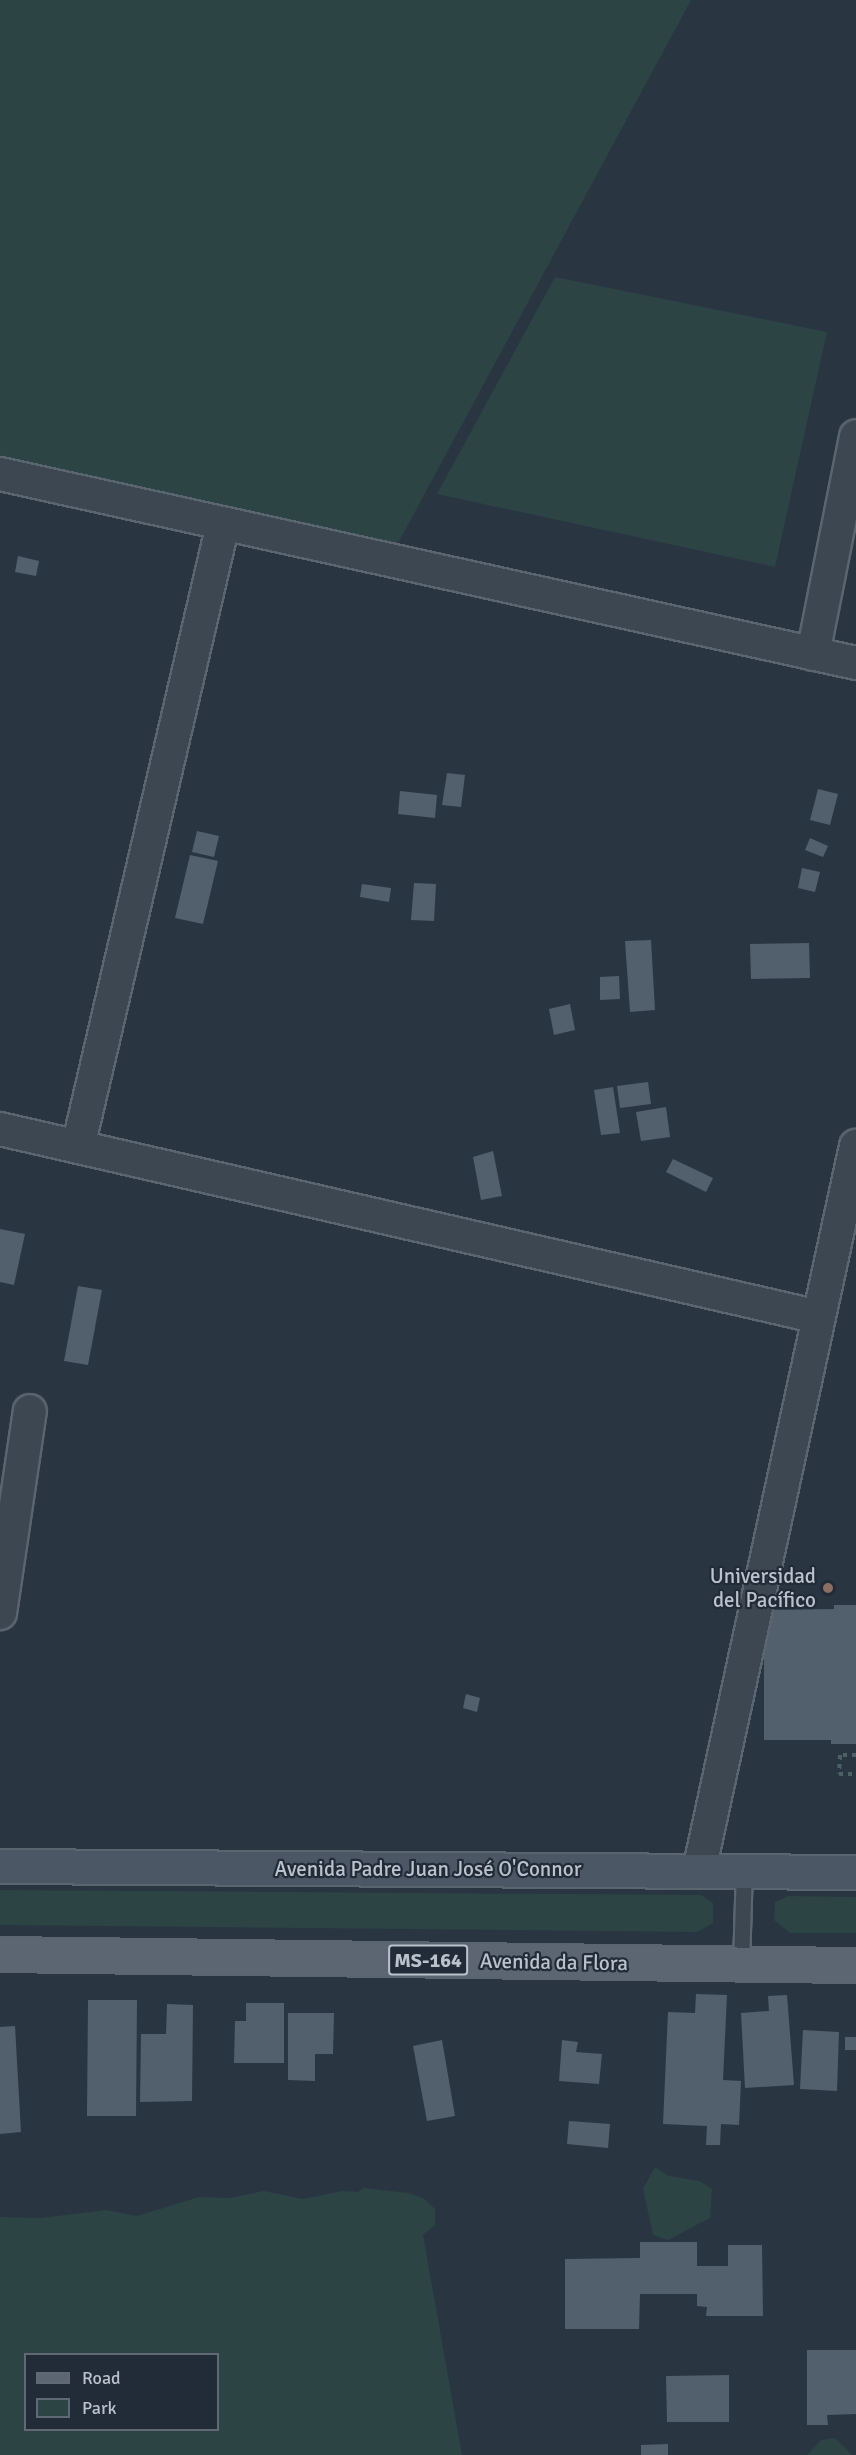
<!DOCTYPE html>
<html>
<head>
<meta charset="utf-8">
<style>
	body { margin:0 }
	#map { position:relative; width:856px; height:2455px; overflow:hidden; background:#293642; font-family:Signika,sans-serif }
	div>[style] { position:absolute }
	.green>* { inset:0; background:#2c4444 }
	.building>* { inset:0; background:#525f6d }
	.path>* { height:4px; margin-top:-2px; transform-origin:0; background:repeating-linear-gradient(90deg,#4b6162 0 4.5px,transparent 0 9px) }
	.roads { filter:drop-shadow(2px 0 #5b656f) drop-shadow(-2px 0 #5b656f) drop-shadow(0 2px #5b656f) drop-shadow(0 -2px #5b656f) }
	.lane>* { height:15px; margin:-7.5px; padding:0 7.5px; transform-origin:7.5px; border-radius:7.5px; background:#3d4752 }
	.street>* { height:32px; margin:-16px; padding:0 16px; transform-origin:16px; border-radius:16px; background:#3d4752 }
	.secondary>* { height:33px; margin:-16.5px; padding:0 16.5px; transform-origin:16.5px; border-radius:16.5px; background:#4b5765 }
	.primary>* { height:33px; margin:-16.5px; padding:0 16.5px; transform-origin:16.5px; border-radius:16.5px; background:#5b6672 }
	.dots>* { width:16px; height:16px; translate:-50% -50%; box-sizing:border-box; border:3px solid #222c38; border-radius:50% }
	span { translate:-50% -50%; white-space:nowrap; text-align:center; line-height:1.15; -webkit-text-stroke:4.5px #222c38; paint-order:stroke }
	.shield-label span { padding:2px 4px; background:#222c38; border:2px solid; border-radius:4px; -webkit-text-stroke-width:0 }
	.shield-label { font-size:20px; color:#bac2cc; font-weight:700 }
	.poi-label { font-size:21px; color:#bac2cc }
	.right { translate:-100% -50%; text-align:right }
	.street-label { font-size:21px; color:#bac2cc }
	.legend { position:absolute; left:24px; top:2353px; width:195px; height:78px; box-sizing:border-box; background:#222c38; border:2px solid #5f6873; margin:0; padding:8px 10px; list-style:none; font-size:18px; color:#bac2cc }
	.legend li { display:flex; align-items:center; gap:12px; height:30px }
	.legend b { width:30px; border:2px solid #5f6873 }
</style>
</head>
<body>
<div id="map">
	<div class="green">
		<i style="clip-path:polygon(0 0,691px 0,396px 547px,0 459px)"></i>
		<i style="clip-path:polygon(555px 277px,827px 332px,775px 567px,437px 494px)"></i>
		<i style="clip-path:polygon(0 1890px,701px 1895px,713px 1903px,713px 1923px,697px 1932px,0 1925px)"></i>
		<i style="clip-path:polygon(788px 1896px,856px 1897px,856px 1933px,790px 1933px,774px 1920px,775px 1902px)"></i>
		<i style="clip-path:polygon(655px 2167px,669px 2176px,699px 2181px,712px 2189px,710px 2218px,668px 2240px,653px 2235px,643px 2189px)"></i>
		<i style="clip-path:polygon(evenodd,363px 2188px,408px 2193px,423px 2198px,435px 2209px,435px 2225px,423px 2235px,462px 2455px,0 2455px,0 2217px,41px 2218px,106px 2210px,137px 2216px,199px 2197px,230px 2198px,264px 2191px,303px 2199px,343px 2191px,358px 2192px,363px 2188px,26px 2354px,218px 2354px,218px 2430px,26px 2430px,26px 2354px)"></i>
		<i style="clip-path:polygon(835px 2438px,852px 2455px,807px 2455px,821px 2440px)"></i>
	</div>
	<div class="building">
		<i style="clip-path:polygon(18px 556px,39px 561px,36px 576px,15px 572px)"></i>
		<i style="clip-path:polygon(447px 773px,465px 775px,461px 807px,442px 805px)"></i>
		<i style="clip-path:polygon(818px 789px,838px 794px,830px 825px,810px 820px)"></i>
		<i style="clip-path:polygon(400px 791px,437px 795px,435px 818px,398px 814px)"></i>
		<i style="clip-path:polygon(197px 831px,219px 836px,214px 857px,192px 852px)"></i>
		<i style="clip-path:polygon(810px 838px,828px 846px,823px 857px,805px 850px)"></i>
		<i style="clip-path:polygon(190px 855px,218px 861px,203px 924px,175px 918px)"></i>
		<i style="clip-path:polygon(802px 868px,820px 872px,815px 892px,798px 888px)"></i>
		<i style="clip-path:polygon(414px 883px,436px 884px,434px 921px,411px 920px)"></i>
		<i style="clip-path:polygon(362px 884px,391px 888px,389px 902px,360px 897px)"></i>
		<i style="clip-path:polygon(651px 940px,655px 1010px,630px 1012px,625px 941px)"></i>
		<i style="clip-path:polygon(809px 943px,810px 978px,751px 979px,750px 944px)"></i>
		<i style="clip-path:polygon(619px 976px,620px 999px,600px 1000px,600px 977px)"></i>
		<i style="clip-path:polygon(570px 1004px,575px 1030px,554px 1035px,549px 1009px)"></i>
		<i style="clip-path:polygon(648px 1082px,651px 1104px,620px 1108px,617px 1086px)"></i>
		<i style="clip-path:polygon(613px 1087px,620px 1133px,601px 1135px,594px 1090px)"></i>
		<i style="clip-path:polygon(666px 1107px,670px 1137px,641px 1141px,636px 1112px)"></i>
		<i style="clip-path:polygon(493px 1151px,502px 1196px,481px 1200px,473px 1157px)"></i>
		<i style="clip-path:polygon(673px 1159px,713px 1178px,706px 1192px,666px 1172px)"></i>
		<i style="clip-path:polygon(0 1229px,25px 1234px,14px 1285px,0 1282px)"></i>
		<i style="clip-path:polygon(78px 1286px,102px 1290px,88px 1365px,64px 1361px)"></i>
		<i style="clip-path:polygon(834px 1605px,856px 1605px,856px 1744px,831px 1744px,831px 1740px,764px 1740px,764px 1610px,834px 1609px)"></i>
		<i style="clip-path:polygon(466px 1694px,480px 1698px,477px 1712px,463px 1708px)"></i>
		<i style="clip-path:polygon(696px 1994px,727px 1995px,723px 2080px,741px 2081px,739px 2125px,721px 2124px,720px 2145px,706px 2145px,707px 2126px,663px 2124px,668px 2012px,695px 2013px)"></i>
		<i style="clip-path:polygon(787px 1995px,794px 2085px,745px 2088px,741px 2013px,769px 2011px,768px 1996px)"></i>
		<i style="clip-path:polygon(88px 2000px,137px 2000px,136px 2116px,87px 2116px)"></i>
		<i style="clip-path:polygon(246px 2003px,284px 2003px,284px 2063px,234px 2063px,235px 2021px,246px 2021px)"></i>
		<i style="clip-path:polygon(167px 2004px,193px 2005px,192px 2101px,140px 2102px,141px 2034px,166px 2034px)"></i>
		<i style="clip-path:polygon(288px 2013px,334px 2013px,333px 2054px,315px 2054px,315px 2081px,288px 2080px)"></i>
		<i style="clip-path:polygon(15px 2026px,21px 2132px,0 2134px,0 2027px)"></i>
		<i style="clip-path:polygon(803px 2030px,839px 2032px,837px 2091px,800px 2089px)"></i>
		<i style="clip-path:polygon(845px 2037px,856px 2037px,856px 2050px,845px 2050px)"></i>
		<i style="clip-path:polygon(442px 2040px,455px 2116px,427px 2121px,413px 2046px)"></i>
		<i style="clip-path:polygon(562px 2040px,578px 2042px,576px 2052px,602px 2054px,599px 2084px,559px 2081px)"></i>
		<i style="clip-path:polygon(569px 2121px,610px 2124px,608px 2148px,567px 2144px)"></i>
		<i style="clip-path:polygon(640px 2242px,697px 2242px,697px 2266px,728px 2266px,728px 2245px,762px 2245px,763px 2316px,706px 2316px,707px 2307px,697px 2306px,697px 2294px,640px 2294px,639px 2329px,565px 2329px,565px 2259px,640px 2258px)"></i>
		<i style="clip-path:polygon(807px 2350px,856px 2350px,856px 2414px,827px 2415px,828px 2425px,807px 2425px)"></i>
		<i style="clip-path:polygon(729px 2375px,729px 2422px,667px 2422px,666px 2376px)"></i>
		<i style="clip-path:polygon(668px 2444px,668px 2455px,641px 2455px,641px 2445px)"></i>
	</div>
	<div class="path">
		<i style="left:856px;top:1755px;width:16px;rotate:180deg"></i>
		<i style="left:840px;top:1755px;width:19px;rotate:93deg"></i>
		<i style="left:839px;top:1774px;width:17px"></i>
	</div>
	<div class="roads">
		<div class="lane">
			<i style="left:741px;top:1964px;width:93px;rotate:-88.2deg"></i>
		</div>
		<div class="street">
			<i style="left:0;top:474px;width:877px;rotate:12.45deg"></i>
			<i style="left:813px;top:654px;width:222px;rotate:-78.8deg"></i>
			<i style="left:0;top:1129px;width:840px;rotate:12.93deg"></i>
			<i style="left:78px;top:1147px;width:640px;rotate:-76.9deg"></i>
			<i style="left:0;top:1613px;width:204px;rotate:-81.6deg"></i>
			<i style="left:699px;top:1871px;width:742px;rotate:-77.78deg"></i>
		</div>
		<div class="secondary">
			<i style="left:0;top:1866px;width:856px;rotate:0.4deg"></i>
		</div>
		<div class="primary">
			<i style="left:0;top:1954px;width:856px;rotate:0.74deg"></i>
		</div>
	</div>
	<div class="dots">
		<i style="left:828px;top:1588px;background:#8d6e63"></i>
	</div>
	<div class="shield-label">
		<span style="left:428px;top:1960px">MS-164</span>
	</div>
	<div class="poi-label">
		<span class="right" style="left:816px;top:1588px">Universidad<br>del Pacífico</span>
	</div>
	<div class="street-label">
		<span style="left:428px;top:1869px">Avenida Padre Juan José O'Connor</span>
		<span style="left:554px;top:1962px;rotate:1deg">Avenida da Flora</span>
	</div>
	<ul class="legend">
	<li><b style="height:8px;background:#5b6672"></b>Road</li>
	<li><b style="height:16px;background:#2c4444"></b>Park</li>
	</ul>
</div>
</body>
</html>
